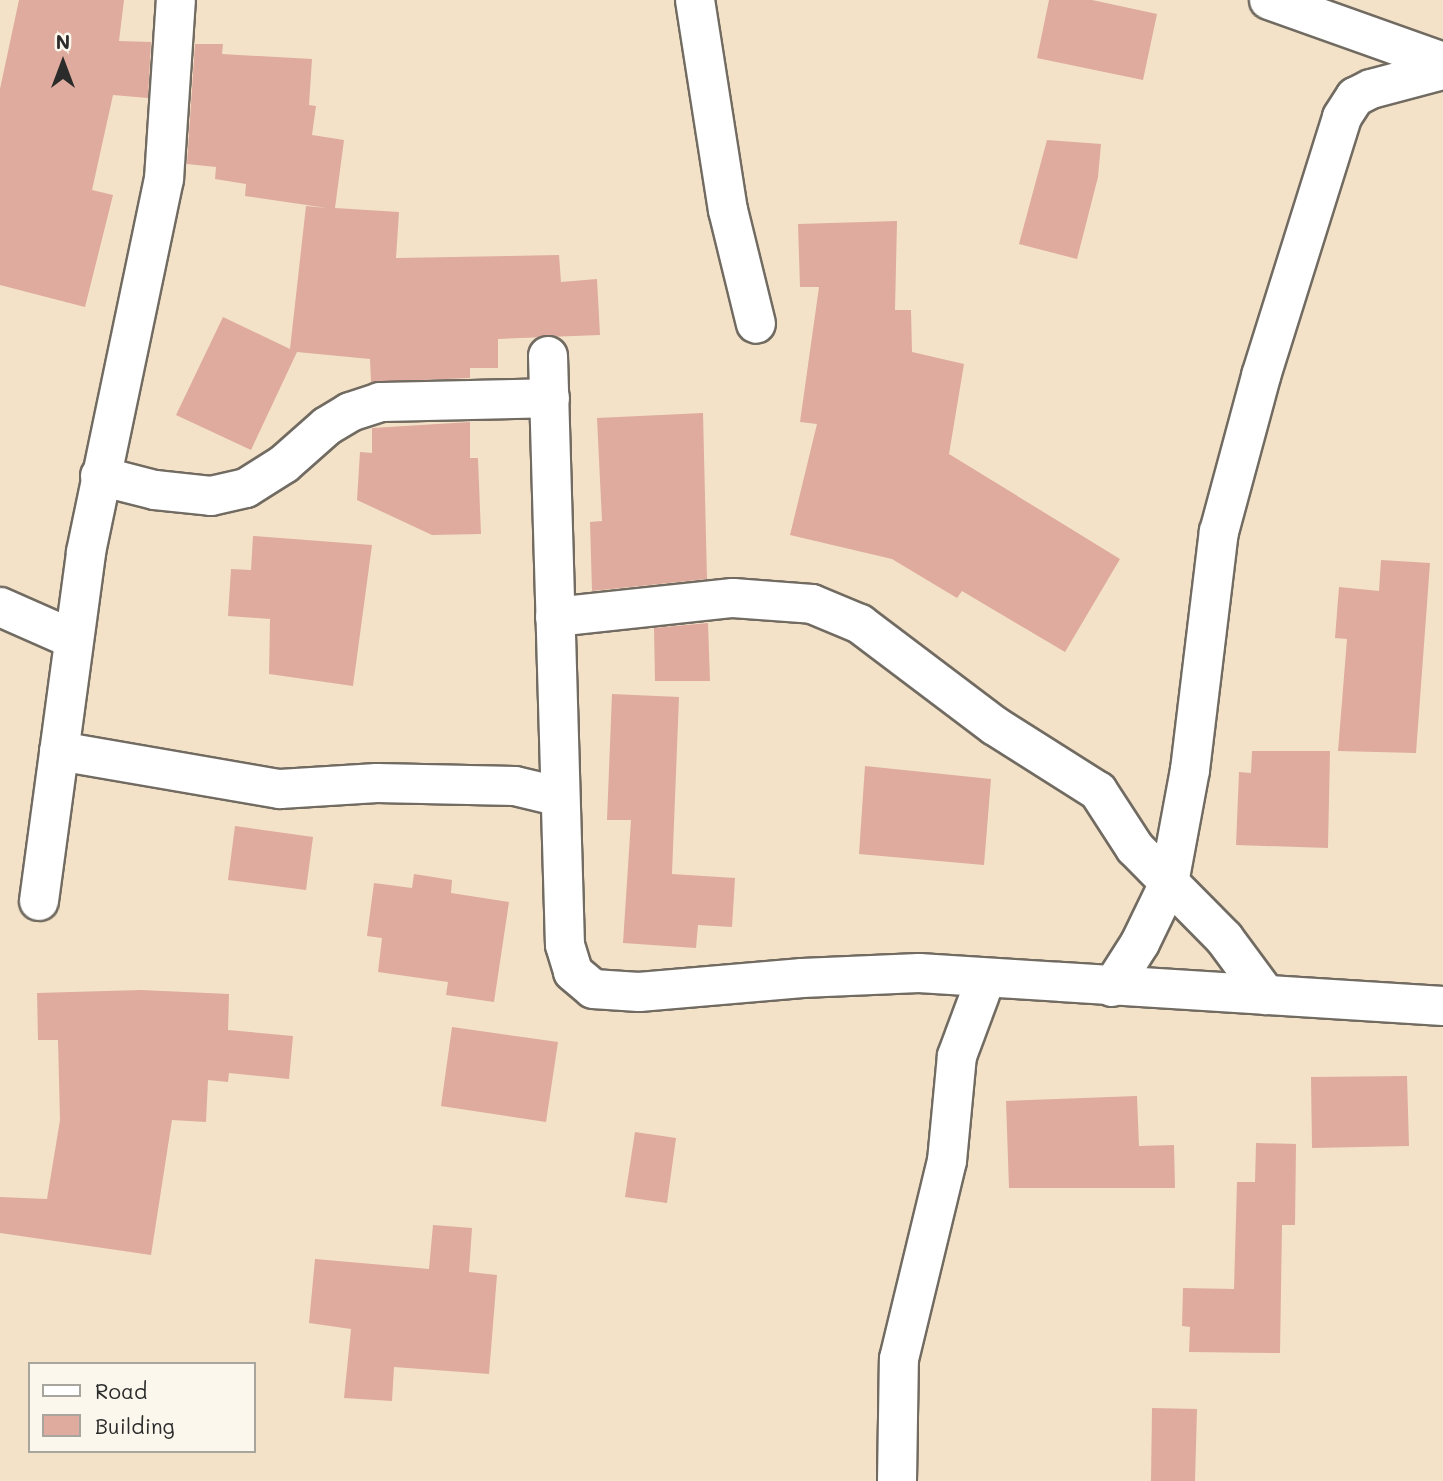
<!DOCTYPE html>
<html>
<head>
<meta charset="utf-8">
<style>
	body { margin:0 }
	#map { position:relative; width:1443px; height:1481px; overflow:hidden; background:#f3e2c7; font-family:Mali,sans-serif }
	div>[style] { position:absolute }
	.building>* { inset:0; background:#deab9e }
	.roads { filter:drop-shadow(2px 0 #716b62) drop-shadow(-2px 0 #716b62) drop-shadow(0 2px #716b62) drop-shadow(0 -2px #716b62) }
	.minor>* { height:38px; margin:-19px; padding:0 19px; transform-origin:19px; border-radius:19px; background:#fff }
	span { translate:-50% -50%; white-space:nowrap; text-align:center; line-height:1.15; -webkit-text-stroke:6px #fbf7ec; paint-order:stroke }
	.legend { position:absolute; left:28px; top:1362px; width:228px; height:91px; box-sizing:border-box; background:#fbf7ec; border:2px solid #a8a59f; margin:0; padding:9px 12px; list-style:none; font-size:21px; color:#2b2b2b }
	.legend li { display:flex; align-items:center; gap:14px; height:35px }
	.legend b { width:35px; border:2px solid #a8a59f }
	.north { position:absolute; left:28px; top:28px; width:70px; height:70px; -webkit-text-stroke:5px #fbf7ec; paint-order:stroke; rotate:0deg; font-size:19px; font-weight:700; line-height:28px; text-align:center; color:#2b2b2b }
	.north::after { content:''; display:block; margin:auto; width:24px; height:32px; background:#2b2b2b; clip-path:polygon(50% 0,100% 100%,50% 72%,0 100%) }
</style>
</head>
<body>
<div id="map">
	<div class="building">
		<i style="clip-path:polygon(19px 0,124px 0,119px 41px,151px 42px,148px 98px,113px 95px,92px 190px,113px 195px,85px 307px,0 285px,0 89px)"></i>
		<i style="clip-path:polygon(1049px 0,1092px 0,1157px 14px,1143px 80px,1037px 58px)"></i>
		<i style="clip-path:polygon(195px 44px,223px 44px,222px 54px,312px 59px,309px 105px,316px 106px,312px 135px,344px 140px,335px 208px,399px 212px,396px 258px,559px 255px,561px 282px,597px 279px,600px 335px,498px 339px,498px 368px,470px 368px,470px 378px,371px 382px,370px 359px,297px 352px,251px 450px,176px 415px,223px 317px,290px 349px,306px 206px,327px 208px,245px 196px,246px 184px,215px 179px,216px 167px,187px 164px)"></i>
		<i style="clip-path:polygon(1047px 140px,1101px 144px,1098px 177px,1077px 259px,1019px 244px)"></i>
		<i style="clip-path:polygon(897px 221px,895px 310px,911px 310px,912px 352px,964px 364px,949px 454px,1120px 559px,1065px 652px,962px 591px,957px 598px,892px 559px,790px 535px,817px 424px,800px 422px,819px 287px,800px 287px,798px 224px)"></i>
		<i style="clip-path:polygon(703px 413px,707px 579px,592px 591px,590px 522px,602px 521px,597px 418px)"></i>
		<i style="clip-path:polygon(470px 422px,470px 458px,478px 458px,481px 534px,432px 535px,357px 500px,360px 452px,372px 453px,372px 428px)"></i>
		<i style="clip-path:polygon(253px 536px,372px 545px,353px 686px,269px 674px,270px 619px,228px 616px,231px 569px,251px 570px)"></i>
		<i style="clip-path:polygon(1381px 560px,1430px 563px,1416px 753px,1338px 751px,1347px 639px,1335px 638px,1339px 587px,1379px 591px)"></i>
		<i style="clip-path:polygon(708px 623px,710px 681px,655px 681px,654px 628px)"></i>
		<i style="clip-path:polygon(612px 694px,679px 697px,672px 874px,735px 878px,732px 927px,698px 925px,696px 948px,623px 943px,631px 820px,607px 820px)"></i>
		<i style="clip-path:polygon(1252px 751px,1330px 751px,1328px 848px,1236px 845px,1239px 772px,1251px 773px)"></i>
		<i style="clip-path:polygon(865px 766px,991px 779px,984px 865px,859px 854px)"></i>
		<i style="clip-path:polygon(235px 826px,313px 837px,306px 890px,228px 880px)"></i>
		<i style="clip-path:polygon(414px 874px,452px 880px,451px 893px,509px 902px,494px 1002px,446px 995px,448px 982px,378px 972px,382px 938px,367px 936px,374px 883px,412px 888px)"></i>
		<i style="clip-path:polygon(141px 990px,229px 994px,228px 1030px,293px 1036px,289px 1079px,229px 1073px,228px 1082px,208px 1080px,206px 1122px,172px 1120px,151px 1255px,0 1233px,0 1197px,47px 1199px,60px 1120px,58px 1040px,38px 1040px,37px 993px)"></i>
		<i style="clip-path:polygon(452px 1027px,558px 1042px,546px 1122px,441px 1106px)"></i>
		<i style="clip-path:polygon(1407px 1076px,1409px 1146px,1312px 1148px,1311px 1077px)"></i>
		<i style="clip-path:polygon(1137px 1096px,1139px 1146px,1174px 1145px,1175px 1188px,1009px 1188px,1006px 1101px)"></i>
		<i style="clip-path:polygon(635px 1132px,676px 1138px,667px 1203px,625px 1197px)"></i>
		<i style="clip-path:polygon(1256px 1143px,1296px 1144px,1295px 1225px,1282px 1225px,1280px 1353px,1189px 1352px,1190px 1327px,1182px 1326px,1183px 1288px,1234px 1289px,1237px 1182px,1255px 1182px)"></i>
		<i style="clip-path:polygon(433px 1225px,472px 1228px,469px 1272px,497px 1275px,489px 1374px,394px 1367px,392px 1401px,344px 1398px,351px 1329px,309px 1323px,315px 1259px,429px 1269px)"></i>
		<i style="clip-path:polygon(1152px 1408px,1197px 1409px,1195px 1481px,1151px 1481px)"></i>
	</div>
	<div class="roads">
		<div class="minor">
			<i style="left:695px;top:0;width:213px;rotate:81.1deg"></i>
			<i style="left:728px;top:210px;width:117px;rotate:76.2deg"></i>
			<i style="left:1269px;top:0;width:185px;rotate:19.6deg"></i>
			<i style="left:548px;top:356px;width:589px;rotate:88.35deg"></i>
			<i style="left:565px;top:945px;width:28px;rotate:73deg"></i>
			<i style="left:573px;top:972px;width:26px;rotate:40deg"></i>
			<i style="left:593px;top:989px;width:46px;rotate:3.7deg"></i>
			<i style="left:639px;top:992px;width:164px;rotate:-4.9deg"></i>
			<i style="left:802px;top:978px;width:117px;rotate:-2.4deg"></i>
			<i style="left:919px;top:973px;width:525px;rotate:3.6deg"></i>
			<i style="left:100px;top:476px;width:57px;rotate:14.3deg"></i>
			<i style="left:155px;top:490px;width:56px;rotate:6.1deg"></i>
			<i style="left:211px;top:496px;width:36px;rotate:-13deg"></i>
			<i style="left:246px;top:488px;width:45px;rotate:-32.3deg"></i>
			<i style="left:284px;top:464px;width:57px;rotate:-41.5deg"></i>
			<i style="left:327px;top:426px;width:27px;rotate:-31deg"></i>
			<i style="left:350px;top:412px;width:32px;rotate:-18deg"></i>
			<i style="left:380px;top:402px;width:170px;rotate:-1.3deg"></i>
			<i style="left:0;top:607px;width:80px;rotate:23.7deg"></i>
			<i style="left:555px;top:617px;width:179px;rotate:-6.1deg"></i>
			<i style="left:733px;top:598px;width:79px;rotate:4.3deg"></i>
			<i style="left:812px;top:604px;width:52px;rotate:22.6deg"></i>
			<i style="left:860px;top:624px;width:169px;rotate:37.1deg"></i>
			<i style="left:995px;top:726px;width:122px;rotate:32.3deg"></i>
			<i style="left:1098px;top:791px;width:68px;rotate:57deg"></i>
			<i style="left:1135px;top:848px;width:127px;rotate:45.3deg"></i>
			<i style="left:1224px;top:938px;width:71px;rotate:53.6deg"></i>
			<i style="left:59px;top:751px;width:224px;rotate:9.8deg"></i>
			<i style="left:280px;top:789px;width:97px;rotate:-3.5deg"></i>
			<i style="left:377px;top:783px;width:138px;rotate:1.2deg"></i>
			<i style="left:515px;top:786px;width:43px;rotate:13.4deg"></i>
			<i style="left:39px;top:901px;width:352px;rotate:-82.3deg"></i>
			<i style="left:86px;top:552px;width:381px;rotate:-78.2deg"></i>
			<i style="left:164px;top:179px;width:179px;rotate:-86.2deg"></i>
			<i style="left:1112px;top:987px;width:52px;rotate:-57.5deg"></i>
			<i style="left:1140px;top:943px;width:67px;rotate:-64.2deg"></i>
			<i style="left:1169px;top:883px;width:115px;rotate:-79.5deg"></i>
			<i style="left:1190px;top:770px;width:240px;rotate:-83.1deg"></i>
			<i style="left:1219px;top:532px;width:162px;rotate:-74.9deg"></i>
			<i style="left:1261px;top:376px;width:271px;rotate:-72.6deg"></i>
			<i style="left:1342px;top:117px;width:24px;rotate:-57deg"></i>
			<i style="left:1355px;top:97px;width:18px;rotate:-27deg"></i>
			<i style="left:1371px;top:89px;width:74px;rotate:-14.8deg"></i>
			<i style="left:897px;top:1481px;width:122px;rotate:-89.1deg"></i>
			<i style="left:899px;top:1359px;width:204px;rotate:-76.4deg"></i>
			<i style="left:947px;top:1161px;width:105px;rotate:-84.6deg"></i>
			<i style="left:957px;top:1056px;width:83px;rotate:-69.6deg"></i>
		</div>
	</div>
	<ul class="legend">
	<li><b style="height:9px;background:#fff"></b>Road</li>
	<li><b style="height:19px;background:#deab9e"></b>Building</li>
	</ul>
	<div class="north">N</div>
</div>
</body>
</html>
